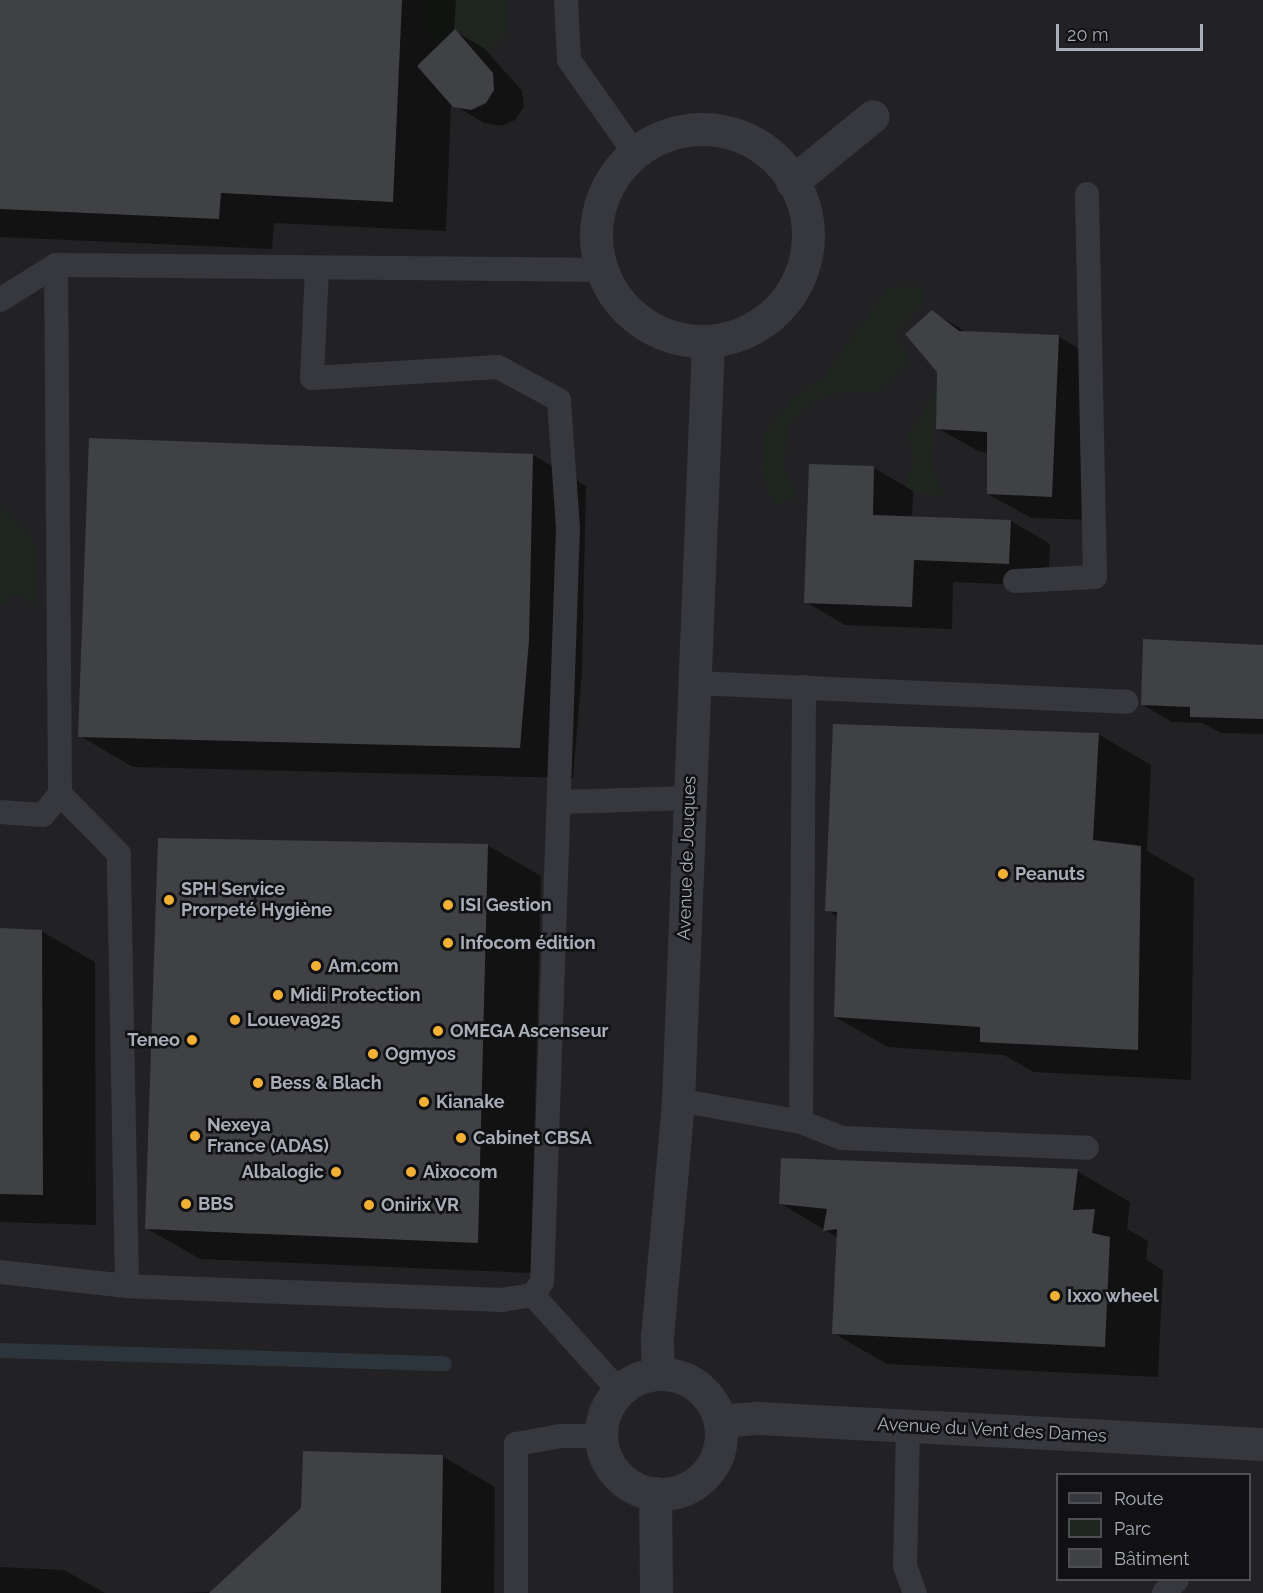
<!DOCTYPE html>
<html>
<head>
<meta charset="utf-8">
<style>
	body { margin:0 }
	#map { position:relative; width:1263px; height:1593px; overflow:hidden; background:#161618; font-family:Raleway,sans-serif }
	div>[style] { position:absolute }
	.built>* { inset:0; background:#222225 }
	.green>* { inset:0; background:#1e261f }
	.shadow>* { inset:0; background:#0007 }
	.stream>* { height:15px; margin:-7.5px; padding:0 7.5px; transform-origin:7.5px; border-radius:7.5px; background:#2c353c }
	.building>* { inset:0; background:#404145 }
	.lane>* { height:24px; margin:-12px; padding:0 12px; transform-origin:12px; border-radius:12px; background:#37383d }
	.street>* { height:33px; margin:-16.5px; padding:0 16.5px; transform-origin:16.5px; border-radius:16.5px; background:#37383d }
	.street>.ring { margin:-16.5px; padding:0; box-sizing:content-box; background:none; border:33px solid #37383d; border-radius:50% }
	.dots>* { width:16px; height:16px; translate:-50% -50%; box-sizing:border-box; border:3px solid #111113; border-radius:50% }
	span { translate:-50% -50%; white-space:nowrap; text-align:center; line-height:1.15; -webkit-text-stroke:5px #111113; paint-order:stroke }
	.street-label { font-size:18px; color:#a8adb8 }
	.poi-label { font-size:18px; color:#a8adb8; font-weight:700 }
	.left { translate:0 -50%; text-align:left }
	.right { translate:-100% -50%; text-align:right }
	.legend { position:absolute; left:1056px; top:1473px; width:195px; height:108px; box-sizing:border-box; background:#111113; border:2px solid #4d4f55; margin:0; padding:8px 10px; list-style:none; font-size:18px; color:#a8adb8 }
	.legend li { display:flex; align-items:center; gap:12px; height:30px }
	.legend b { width:30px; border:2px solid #4d4f55 }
	.scale { position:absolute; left:1056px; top:24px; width:147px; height:27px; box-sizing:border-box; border:3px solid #a8adb8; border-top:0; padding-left:8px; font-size:18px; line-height:21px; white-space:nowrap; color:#a8adb8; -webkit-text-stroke:4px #111113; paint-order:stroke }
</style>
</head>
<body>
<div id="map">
	<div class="built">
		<i style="clip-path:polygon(evenodd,0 0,1263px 0,1263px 1593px,0 1593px,0 0,1058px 1474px,1250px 1474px,1250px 1580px,1058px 1580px,1058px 1474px)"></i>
	</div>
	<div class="green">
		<i style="clip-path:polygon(422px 0,509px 0,508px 31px,483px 55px,459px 30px,441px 46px,422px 28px)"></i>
		<i style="clip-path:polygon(919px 286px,927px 298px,893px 335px,910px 360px,878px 392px,837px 392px,815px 400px,790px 421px,782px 466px,798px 498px,772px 504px,762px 471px,766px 432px,791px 400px,826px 375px,887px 288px)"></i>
		<i style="clip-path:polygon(936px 391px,932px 464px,943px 496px,905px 490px,914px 462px,909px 435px)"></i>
		<i style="clip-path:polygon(0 503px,30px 535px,36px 553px,36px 607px,16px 594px,0 606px)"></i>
	</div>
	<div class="shadow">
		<i style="clip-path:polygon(0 0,456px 0,454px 31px,484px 48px,522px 91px,524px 107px,515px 120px,502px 126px,484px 123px,451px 103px,446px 231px,274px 223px,272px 249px,0 237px)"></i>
		<i style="clip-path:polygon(932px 312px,968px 333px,1059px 337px,1101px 361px,1094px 520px,1031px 518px,988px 494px,988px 453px,980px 452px,937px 428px,938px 372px)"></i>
		<i style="clip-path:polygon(533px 455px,586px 486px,582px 672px,573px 778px,133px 767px,80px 736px)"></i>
		<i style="clip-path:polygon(874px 468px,913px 491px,912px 518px,1011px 521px,1050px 544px,1048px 586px,953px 582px,952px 629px,845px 625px,806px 602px)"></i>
		<i style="clip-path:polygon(1263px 646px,1263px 734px,1221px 733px,1202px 723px,1172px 722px,1143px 705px)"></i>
		<i style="clip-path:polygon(1098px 734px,1151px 765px,1147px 851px,1194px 878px,1191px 1080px,1034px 1072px,1004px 1055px,888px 1047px,835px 1017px,838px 917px,827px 910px)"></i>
		<i style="clip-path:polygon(487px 845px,541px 876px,531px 1273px,200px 1259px,146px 1228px)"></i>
		<i style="clip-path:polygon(0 930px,41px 931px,95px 962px,96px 1225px,0 1222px)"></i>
		<i style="clip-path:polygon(1077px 1171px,1130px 1202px,1127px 1229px,1148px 1241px,1146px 1260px,1163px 1270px,1158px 1377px,887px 1364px,833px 1333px,838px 1238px,780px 1203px)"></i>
		<i style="clip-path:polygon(442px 1456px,495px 1487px,494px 1593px,179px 1593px,213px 1592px,303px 1508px)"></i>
		<i style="clip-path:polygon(0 1567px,64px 1570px,105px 1593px,0 1593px)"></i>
	</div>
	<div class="stream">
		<i style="left:0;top:1350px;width:444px;rotate:1.7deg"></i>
	</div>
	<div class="building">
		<i style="clip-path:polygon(0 0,402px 0,393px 202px,221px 193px,219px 219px,0 209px)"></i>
		<i style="clip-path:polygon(455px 29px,493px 73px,494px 90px,486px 103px,471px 110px,453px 107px,417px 66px)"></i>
		<i style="clip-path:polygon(932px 310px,959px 331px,1059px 335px,1052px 497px,987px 494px,987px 432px,936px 429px,937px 372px,905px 334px)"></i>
		<i style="clip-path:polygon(89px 438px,533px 454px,529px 640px,520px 748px,78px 737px)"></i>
		<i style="clip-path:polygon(809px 464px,874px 466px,873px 515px,1011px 520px,1009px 564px,914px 560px,912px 607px,804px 603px)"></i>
		<i style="clip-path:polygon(1143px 639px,1263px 645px,1263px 719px,1190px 717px,1190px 707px,1141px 705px)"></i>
		<i style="clip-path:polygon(833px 724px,1099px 733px,1093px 840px,1141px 846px,1138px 1050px,980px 1042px,980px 1027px,834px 1017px,837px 912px,825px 911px)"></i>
		<i style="clip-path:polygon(158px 838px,488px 844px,478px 1243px,145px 1229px)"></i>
		<i style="clip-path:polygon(0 928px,42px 930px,43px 1195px,0 1194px)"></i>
		<i style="clip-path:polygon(781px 1158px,1078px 1169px,1073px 1210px,1095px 1209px,1092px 1233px,1110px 1237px,1105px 1347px,832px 1334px,837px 1229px,823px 1231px,827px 1209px,779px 1204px)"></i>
		<i style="clip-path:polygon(303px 1451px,443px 1455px,441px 1593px,209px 1593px,301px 1508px)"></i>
	</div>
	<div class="lane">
		<i style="left:566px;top:0;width:60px;rotate:87.1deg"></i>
		<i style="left:569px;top:60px;width:113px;rotate:54.8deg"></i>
		<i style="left:317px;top:268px;width:110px;rotate:92.6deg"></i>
		<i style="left:312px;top:378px;width:186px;rotate:-3.4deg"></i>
		<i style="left:498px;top:367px;width:69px;rotate:28.4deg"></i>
		<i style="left:559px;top:400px;width:128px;rotate:86deg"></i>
		<i style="left:568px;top:528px;width:754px;rotate:91.97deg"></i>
		<i style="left:542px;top:1282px;width:16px;rotate:125deg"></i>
		<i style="left:533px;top:1295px;width:30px;rotate:171deg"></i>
		<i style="left:503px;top:1300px;width:376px;rotate:-177.9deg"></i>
		<i style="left:127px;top:1286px;width:432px;rotate:-91.1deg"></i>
		<i style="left:119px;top:854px;width:84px;rotate:-134.5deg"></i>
		<i style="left:60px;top:794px;width:529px;rotate:-90.43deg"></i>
		<i style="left:56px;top:265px;width:546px;rotate:0.52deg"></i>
		<i style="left:0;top:300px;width:66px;rotate:-32deg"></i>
		<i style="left:1015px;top:581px;width:80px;rotate:-2.9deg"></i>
		<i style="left:1095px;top:577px;width:383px;rotate:-91.2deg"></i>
		<i style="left:695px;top:683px;width:432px;rotate:2.5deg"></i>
		<i style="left:560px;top:802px;width:130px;rotate:-1.8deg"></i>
		<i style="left:0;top:812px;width:43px;rotate:4deg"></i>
		<i style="left:43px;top:815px;width:27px;rotate:-51deg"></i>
		<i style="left:678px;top:1100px;width:125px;rotate:10.1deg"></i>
		<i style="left:801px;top:1122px;width:44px;rotate:21.3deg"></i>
		<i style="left:842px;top:1138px;width:245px;rotate:2.3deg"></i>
		<i style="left:801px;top:1122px;width:435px;rotate:-89.6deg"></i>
		<i style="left:0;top:1272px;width:128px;rotate:6.3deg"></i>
		<i style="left:533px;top:1295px;width:129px;rotate:48.1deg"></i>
		<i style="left:908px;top:1426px;width:140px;rotate:91.2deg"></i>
		<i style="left:905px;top:1566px;width:29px;rotate:70deg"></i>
		<i style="left:516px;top:1593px;width:149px;rotate:-90deg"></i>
		<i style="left:516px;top:1444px;width:46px;rotate:-10.1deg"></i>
		<i style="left:561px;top:1436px;width:40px"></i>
		<i style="left:1164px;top:1593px;width:18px;rotate:-45deg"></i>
	</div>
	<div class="street">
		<i class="ring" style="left:596px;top:129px;width:179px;height:179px"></i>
		<i style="left:792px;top:182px;width:104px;rotate:-39.2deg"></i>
		<i style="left:658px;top:1373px;width:36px;rotate:-92deg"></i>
		<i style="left:657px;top:1337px;width:238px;rotate:-84.9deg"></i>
		<i style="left:678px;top:1100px;width:758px;rotate:-87.73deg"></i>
		<i class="ring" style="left:601px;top:1374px;width:87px;height:87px"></i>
		<i style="left:720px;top:1421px;width:38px;rotate:-5deg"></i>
		<i style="left:758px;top:1418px;width:506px;rotate:2.95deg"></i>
		<i style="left:655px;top:1493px;width:100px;rotate:89.4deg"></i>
	</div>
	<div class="dots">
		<i style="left:1003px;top:874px;background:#f2b134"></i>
		<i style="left:169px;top:900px;background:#f2b134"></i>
		<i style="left:448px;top:905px;background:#f2b134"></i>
		<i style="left:448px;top:943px;background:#f2b134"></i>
		<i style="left:316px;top:966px;background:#f2b134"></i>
		<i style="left:278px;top:995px;background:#f2b134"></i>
		<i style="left:235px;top:1020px;background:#f2b134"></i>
		<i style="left:438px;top:1031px;background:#f2b134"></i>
		<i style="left:192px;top:1040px;background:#f2b134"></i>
		<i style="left:373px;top:1054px;background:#f2b134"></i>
		<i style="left:258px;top:1083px;background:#f2b134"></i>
		<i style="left:424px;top:1102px;background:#f2b134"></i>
		<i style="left:195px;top:1136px;background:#f2b134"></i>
		<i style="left:461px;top:1138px;background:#f2b134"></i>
		<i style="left:336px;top:1172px;background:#f2b134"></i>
		<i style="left:411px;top:1172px;background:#f2b134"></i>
		<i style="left:186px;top:1204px;background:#f2b134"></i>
		<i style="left:369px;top:1205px;background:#f2b134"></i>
		<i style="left:1055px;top:1296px;background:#f2b134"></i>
	</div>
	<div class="street-label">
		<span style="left:687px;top:858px;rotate:-88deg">Avenue de Jouques</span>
		<span style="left:992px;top:1430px;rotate:3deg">Avenue du Vent des Dames</span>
	</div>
	<div class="poi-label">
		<span class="left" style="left:1015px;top:874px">Peanuts</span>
		<span class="left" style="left:181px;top:900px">SPH Service<br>Prorpeté Hygiène</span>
		<span class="left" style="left:460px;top:905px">ISI Gestion</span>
		<span class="left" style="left:460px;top:943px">Infocom édition</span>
		<span class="left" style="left:328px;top:966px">Am.com</span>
		<span class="left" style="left:290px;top:995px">Midi Protection</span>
		<span class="left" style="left:247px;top:1020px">Loueva925</span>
		<span class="left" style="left:450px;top:1031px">OMEGA Ascenseur</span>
		<span class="right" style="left:180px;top:1040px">Teneo</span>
		<span class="left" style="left:385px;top:1054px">Ogmyos</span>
		<span class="left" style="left:270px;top:1083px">Bess &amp; Blach</span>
		<span class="left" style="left:436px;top:1102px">Kianake</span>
		<span class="left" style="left:207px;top:1136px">Nexeya<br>France (ADAS)</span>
		<span class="left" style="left:473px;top:1138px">Cabinet CBSA</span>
		<span class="right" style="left:324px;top:1172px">Albalogic</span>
		<span class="left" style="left:423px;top:1172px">Aixocom</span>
		<span class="left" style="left:198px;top:1204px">BBS</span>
		<span class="left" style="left:381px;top:1205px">Onirix VR</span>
		<span class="left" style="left:1067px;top:1296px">Ixxo wheel</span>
	</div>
	<ul class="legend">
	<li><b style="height:8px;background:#37383d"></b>Route</li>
	<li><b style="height:16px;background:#1e261f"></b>Parc</li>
	<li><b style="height:16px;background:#404145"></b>Bâtiment</li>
	</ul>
	<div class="scale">20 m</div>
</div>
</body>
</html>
